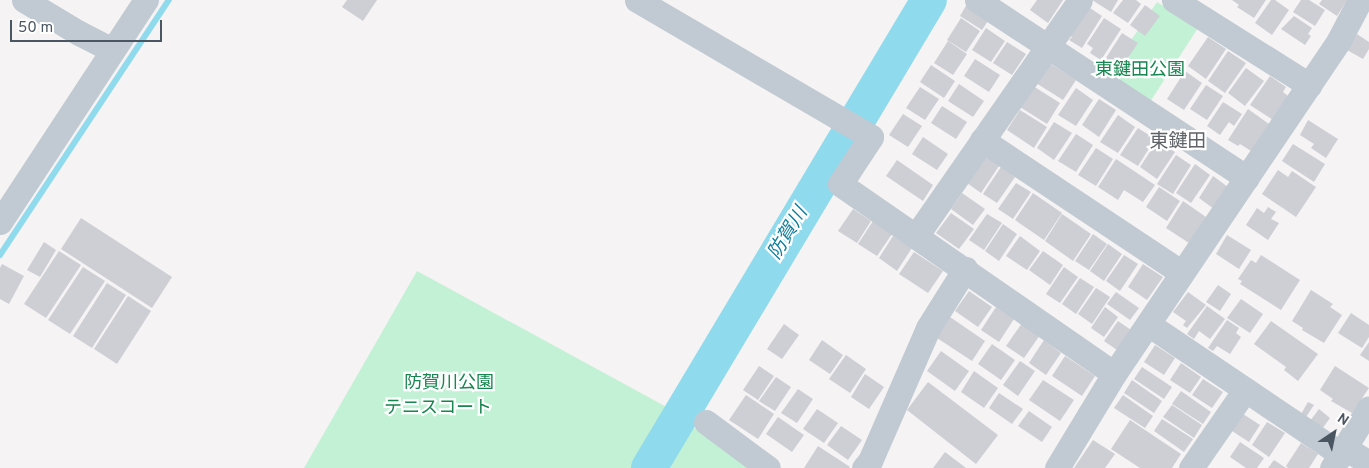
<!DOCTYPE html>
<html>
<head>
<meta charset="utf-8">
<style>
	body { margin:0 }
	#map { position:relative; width:1369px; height:468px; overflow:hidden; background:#f5f3f3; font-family:Overpass,"Noto Sans JP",sans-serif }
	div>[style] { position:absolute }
	.green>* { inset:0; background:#c3f1d5 }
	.stream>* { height:6px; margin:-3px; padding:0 3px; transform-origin:3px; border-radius:3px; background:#90daee }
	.river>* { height:36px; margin:-18px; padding:0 18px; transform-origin:18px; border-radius:18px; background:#90daee }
	.building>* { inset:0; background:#cdcfd5 }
	.minor>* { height:25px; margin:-12.5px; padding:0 12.5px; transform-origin:12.5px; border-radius:12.5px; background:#c1cad2 }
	span { translate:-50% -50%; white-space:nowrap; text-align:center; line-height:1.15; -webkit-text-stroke:4.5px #fff; paint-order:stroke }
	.park-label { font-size:18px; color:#17864f }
	.neighbourhood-label { font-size:19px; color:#5f6368 }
	.water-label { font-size:19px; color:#0c7c9b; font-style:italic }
	.north { position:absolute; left:1309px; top:408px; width:50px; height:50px; -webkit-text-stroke:4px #fff; paint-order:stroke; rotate:34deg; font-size:14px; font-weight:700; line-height:20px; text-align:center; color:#4a5661 }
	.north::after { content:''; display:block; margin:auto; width:18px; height:22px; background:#4a5661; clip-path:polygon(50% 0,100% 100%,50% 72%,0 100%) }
	.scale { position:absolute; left:10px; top:20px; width:152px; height:22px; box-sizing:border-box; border:2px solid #4a5661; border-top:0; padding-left:6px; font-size:15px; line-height:18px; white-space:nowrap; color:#4a5661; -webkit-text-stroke:4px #fff; paint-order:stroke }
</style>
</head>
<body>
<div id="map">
	<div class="green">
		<i style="clip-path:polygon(1157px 2px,1198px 28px,1146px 108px,1104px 80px)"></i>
		<i style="clip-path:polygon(417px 271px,672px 410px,638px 468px,304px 468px)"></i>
		<i style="clip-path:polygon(686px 422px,748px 468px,659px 468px)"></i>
	</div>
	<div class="stream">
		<i style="left:0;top:255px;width:306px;rotate:-56.5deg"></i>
	</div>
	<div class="river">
		<i style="left:649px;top:468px;width:545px;rotate:-59.11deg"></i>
	</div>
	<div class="building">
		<i style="clip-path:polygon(347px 0,377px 0,363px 21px,342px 7px)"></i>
		<i style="clip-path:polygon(1037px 0,1063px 0,1048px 23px,1030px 10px)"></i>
		<i style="clip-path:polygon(1092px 0,1118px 0,1111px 12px)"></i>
		<i style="clip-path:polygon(1123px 0,1136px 0,1141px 4px,1128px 23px,1113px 13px)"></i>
		<i style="clip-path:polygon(1232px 0,1266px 0,1254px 18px,1237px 7px,1239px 5px)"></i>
		<i style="clip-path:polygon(1271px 0,1275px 0,1289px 10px,1272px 35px,1255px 23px)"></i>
		<i style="clip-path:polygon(1301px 0,1309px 0,1325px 10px,1315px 26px,1293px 12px)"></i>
		<i style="clip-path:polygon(1322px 0,1347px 0,1337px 16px,1319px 4px)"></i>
		<i style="clip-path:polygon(967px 4px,990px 18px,982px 30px,960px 16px)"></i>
		<i style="clip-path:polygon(1145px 5px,1160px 16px,1145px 36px,1130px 25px)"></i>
		<i style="clip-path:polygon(1087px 6px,1102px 16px,1082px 48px,1069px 40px,1072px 37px,1069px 35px)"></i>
		<i style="clip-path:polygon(1294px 16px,1312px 28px,1308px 34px,1311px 36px,1305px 45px,1281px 29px)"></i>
		<i style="clip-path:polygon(961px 18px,980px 31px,966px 52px,947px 40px)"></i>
		<i style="clip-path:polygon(1104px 18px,1121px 29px,1101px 60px,1090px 53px,1093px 48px,1087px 44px)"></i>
		<i style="clip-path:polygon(986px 28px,1005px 41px,991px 62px,972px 50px)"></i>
		<i style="clip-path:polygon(1122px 33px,1138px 43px,1119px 71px,1104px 61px)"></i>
		<i style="clip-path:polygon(1357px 34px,1369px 42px,1369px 49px,1363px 59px,1347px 50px)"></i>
		<i style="clip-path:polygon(1208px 37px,1226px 49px,1206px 79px,1188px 66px)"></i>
		<i style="clip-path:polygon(948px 41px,967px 54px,953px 75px,934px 63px)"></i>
		<i style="clip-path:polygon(1007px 42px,1026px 54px,1012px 75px,993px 63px)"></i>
		<i style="clip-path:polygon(1228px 51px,1246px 63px,1225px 93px,1208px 81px)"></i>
		<i style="clip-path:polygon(975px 59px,1000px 75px,989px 92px,964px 76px)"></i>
		<i style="clip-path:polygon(1049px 63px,1076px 80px,1063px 100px,1036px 83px)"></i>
		<i style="clip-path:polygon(931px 65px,955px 81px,944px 98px,920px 82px)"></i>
		<i style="clip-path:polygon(1246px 68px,1264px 81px,1245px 106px,1228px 93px)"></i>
		<i style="clip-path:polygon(1185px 71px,1202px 83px,1184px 110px,1167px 99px)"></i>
		<i style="clip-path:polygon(1270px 76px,1286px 87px,1283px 92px,1288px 96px,1273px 120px,1250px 105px)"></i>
		<i style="clip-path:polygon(959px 84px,984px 101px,973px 117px,948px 101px)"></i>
		<i style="clip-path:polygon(1206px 85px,1223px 96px,1207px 120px,1190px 109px)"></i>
		<i style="clip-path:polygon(1033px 86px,1060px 103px,1047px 124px,1020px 107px)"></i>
		<i style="clip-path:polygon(920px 87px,939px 99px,925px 120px,906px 108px)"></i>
		<i style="clip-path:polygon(1076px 88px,1093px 100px,1076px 126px,1058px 115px)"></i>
		<i style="clip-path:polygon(1099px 99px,1116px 110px,1099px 137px,1082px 125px)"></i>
		<i style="clip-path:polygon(1223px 102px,1242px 114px,1234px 126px,1229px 122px,1220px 135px,1207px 126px)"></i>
		<i style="clip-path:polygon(942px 106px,967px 122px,956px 139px,931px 123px)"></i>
		<i style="clip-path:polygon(1248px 109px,1269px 124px,1251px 151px,1240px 144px,1238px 146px,1228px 140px)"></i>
		<i style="clip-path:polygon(1020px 110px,1047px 127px,1034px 148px,1007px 130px)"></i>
		<i style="clip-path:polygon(903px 114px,922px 126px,908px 147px,889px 135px)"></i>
		<i style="clip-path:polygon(1118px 115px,1135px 127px,1118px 153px,1100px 142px)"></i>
		<i style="clip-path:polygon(1308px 120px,1338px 139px,1326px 158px,1311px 148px,1314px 144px,1300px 135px)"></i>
		<i style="clip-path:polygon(1054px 122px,1072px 133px,1054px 160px,1037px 148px)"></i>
		<i style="clip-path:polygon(1138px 128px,1155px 139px,1138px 166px,1120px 155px)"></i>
		<i style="clip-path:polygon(1076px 134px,1093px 145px,1076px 172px,1058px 161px)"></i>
		<i style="clip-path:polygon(923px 137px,948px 154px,937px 170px,912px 154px)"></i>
		<i style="clip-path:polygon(1157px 141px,1175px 152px,1157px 179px,1140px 167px)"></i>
		<i style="clip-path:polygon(1293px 144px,1325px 164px,1314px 182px,1282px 161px)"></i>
		<i style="clip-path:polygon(1096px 148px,1113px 159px,1096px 186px,1078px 175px)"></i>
		<i style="clip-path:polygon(1176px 155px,1191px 165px,1173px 194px,1157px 184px)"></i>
		<i style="clip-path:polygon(985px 157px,999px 166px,981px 193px,967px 183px)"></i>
		<i style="clip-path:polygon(1116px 159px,1155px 185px,1143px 202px,1124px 190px,1118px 200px,1098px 187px)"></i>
		<i style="clip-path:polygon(897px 160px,933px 185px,923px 201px,886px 176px)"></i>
		<i style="clip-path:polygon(1195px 164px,1210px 175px,1191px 203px,1176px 193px)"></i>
		<i style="clip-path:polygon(1001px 167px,1015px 177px,997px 203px,983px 194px)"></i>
		<i style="clip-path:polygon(1278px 170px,1288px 177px,1292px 171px,1316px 187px,1296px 217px,1262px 194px)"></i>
		<i style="clip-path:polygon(1213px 176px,1228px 187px,1214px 209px,1199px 198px)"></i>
		<i style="clip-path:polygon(1016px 183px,1031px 192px,1013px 219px,998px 209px)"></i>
		<i style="clip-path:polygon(1159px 187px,1180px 201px,1167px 221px,1146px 207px)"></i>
		<i style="clip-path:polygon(962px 193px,985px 209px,973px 225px,951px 209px)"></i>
		<i style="clip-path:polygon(1033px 193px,1062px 213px,1044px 240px,1015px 220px)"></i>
		<i style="clip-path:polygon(1183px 201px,1206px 217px,1189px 243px,1166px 228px)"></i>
		<i style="clip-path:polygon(1268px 207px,1276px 212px,1271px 219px,1279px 223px,1268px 240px,1246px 225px,1257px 208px,1264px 213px)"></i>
		<i style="clip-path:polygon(853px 209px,871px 221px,857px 243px,838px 231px)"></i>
		<i style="clip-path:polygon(951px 213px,974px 229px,959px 249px,936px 233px)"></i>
		<i style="clip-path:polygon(987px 214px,1002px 223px,984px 250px,969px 240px)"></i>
		<i style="clip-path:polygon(1062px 214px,1091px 234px,1073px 261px,1045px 241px)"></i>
		<i style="clip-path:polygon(81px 218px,172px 277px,152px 308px,61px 249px)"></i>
		<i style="clip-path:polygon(873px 221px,892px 234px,877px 256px,858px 244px)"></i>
		<i style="clip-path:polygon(1003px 224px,1017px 234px,999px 261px,985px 251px)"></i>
		<i style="clip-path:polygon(1093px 234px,1107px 244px,1089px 270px,1075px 261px)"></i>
		<i style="clip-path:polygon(1227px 235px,1251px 250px,1239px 269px,1216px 254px)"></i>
		<i style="clip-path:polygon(893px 236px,912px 248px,897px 271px,879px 258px)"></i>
		<i style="clip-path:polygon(1020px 236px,1040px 251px,1027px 270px,1006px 256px)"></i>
		<i style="clip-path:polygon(44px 242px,56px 250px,40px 277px,27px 270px)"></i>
		<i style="clip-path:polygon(1108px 244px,1122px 254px,1104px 281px,1090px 271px)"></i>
		<i style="clip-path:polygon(59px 251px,81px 265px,46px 318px,24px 304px)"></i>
		<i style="clip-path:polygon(1043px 251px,1063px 265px,1050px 285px,1029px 270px)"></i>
		<i style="clip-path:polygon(914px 252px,943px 271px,928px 293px,899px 274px)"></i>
		<i style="clip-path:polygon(1124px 255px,1138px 264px,1120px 291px,1106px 281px)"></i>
		<i style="clip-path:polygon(1261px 255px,1300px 280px,1281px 310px,1240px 284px,1242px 281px,1238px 279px,1251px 260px,1256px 263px)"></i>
		<i style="clip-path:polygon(2px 264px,24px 276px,9px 304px,0 299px,0 268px)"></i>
		<i style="clip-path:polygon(1143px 264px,1163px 277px,1147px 300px,1128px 287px)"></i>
		<i style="clip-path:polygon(83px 267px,105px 281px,70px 334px,48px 320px)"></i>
		<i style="clip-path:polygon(1064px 267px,1078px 277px,1060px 303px,1046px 294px)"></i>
		<i style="clip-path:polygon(1080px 278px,1094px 287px,1076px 314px,1062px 304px)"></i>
		<i style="clip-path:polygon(107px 283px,126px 295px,92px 348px,73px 336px)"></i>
		<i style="clip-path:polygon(1218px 285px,1231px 294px,1220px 311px,1206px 302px)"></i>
		<i style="clip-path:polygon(1096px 288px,1110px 297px,1092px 324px,1078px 314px)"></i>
		<i style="clip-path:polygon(1311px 290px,1333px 304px,1330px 307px,1342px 315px,1324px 343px,1302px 330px,1303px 328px,1292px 321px)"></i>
		<i style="clip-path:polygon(969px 291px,992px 307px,978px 327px,955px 311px)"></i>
		<i style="clip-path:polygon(1116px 292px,1139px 308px,1130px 320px,1107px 304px)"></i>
		<i style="clip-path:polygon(1188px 292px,1206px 305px,1187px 328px,1183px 325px,1186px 321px,1173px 312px)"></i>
		<i style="clip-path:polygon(128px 296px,151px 311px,117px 364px,94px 349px)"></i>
		<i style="clip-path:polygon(1241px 299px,1263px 314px,1250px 333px,1227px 318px)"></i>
		<i style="clip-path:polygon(1207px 306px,1225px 319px,1210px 339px,1199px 331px,1194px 339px,1187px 334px)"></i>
		<i style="clip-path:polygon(996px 307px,1014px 319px,999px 342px,981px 330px)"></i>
		<i style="clip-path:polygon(1105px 307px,1118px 317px,1104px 337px,1091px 328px)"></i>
		<i style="clip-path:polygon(1351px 313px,1369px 325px,1369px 337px,1362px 348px,1338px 333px)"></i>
		<i style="clip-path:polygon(950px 317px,985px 341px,972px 361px,937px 338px)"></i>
		<i style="clip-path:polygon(1227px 320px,1239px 328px,1236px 333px,1241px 337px,1230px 354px,1217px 346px,1213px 351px,1208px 348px)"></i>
		<i style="clip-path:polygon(1118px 321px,1131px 330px,1117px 350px,1104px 341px)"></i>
		<i style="clip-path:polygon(1271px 321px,1318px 354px,1298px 381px,1284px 370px,1286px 367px,1254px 344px)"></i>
		<i style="clip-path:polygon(1022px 323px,1040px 335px,1024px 358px,1006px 346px)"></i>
		<i style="clip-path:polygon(784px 324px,799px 335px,782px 359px,767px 349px)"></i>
		<i style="clip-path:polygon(822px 340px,843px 355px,830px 374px,809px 360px)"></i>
		<i style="clip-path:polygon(1044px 340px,1061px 353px,1046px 375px,1029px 363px)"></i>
		<i style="clip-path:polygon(1369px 342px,1369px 361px,1360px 355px)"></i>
		<i style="clip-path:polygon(992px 344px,1015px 360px,1001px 380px,978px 364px)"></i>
		<i style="clip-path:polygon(1155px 345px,1175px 358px,1164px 375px,1144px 362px)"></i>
		<i style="clip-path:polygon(941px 351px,969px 371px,955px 391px,927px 371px)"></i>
		<i style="clip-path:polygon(846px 355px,866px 369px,850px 393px,829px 379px)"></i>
		<i style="clip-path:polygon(1065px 356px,1095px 376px,1082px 396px,1052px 376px)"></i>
		<i style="clip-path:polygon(1020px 361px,1035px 371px,1018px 396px,1003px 385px)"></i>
		<i style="clip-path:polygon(1181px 363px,1201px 377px,1190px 393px,1170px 380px)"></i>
		<i style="clip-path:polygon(759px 366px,774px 376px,758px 400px,743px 390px)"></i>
		<i style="clip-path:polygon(1335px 366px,1369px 388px,1352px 413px,1331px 401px,1333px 399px,1320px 390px)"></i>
		<i style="clip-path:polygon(1142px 367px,1172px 387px,1164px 399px,1134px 379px)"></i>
		<i style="clip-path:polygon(974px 371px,998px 388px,984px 408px,961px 392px)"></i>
		<i style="clip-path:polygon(865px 374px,884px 387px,869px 409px,851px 397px)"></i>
		<i style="clip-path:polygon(776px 377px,791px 387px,775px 411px,759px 401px)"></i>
		<i style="clip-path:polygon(1203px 379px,1223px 392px,1212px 408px,1192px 395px)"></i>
		<i style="clip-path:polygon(1043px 380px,1074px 400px,1060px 421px,1029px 400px)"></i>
		<i style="clip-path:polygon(1132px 380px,1162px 401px,1154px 413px,1124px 393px)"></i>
		<i style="clip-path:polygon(928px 382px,998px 435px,976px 464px,907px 410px)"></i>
		<i style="clip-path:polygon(798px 389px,813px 399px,797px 423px,781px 413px)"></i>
		<i style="clip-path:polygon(1181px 391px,1211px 412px,1203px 424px,1172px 404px)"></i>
		<i style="clip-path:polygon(999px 393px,1023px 409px,1012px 424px,989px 408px)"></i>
		<i style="clip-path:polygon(746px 395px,774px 414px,758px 439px,729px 420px)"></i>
		<i style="clip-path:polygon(1123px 395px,1153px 416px,1145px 428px,1114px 408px)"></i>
		<i style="clip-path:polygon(1308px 402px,1314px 405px,1306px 417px,1301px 414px)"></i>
		<i style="clip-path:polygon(1172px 405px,1202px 425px,1194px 438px,1163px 417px)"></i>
		<i style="clip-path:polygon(817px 409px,838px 423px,824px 443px,803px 429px)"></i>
		<i style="clip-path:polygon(1319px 409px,1330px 418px,1322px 429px,1310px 421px)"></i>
		<i style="clip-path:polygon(1029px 411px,1052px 427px,1042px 442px,1018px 426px)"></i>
		<i style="clip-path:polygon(1240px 412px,1260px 425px,1249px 442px,1229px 429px)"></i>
		<i style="clip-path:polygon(778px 417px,804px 435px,792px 452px,766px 434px)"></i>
		<i style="clip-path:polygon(1162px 419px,1193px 439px,1184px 452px,1154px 431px)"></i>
		<i style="clip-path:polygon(1130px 420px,1181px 454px,1172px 468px,1140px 468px,1111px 449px)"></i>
		<i style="clip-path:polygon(1267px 422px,1285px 433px,1269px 457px,1252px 445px)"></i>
		<i style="clip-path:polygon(841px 426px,862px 440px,848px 460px,827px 445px)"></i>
		<i style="clip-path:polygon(1093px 440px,1115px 454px,1105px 468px,1074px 468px)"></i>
		<i style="clip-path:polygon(1240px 442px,1264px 458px,1257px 468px,1246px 468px,1230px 457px)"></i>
		<i style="clip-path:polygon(1301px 443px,1318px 454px,1309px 468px,1288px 468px,1286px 466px)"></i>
		<i style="clip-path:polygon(818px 446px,850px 467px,849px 468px,804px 468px)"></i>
		<i style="clip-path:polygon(945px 452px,966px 468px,933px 468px)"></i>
		<i style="clip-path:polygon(1274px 460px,1286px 468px,1268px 468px)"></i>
	</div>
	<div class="minor">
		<i style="left:24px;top:0;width:64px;rotate:31deg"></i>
		<i style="left:79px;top:33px;width:37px;rotate:27deg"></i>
		<i style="left:637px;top:0;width:271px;rotate:30.3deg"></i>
		<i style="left:871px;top:137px;width:56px;rotate:123.4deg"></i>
		<i style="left:840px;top:184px;width:333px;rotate:34.7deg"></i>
		<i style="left:977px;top:0;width:323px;rotate:33.4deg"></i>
		<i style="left:1174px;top:0;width:160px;rotate:32.2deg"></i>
		<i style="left:982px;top:140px;width:240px;rotate:33.6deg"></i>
		<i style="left:0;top:222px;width:266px;rotate:-56.7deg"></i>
		<i style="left:916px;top:236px;width:287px;rotate:-55.2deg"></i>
		<i style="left:1148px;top:324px;width:233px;rotate:34deg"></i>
		<i style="left:706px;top:422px;width:77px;rotate:36.6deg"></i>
		<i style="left:1345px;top:448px;width:28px;rotate:32deg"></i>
		<i style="left:864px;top:468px;width:9px;rotate:-49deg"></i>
		<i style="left:870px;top:461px;width:145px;rotate:-66.4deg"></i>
		<i style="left:928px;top:328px;width:70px;rotate:-57.9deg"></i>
		<i style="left:1057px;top:468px;width:110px;rotate:-58.8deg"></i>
		<i style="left:1114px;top:374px;width:403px;rotate:-56deg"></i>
		<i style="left:1339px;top:40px;width:45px;rotate:-62.3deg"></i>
		<i style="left:1191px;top:468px;width:95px;rotate:-55.3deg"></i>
		<i style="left:1332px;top:468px;width:70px;rotate:-58.3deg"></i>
	</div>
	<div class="park-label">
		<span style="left:1140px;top:71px">東鍵田公園</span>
		<span style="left:449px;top:384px">防賀川公園</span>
		<span style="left:438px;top:409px">テニスコート</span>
	</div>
	<div class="neighbourhood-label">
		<span style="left:1178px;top:143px">東鍵田</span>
	</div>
	<div class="water-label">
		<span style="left:789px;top:234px;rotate:-59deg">防賀川</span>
	</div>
	<div class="north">N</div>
	<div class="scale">50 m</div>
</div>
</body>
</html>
